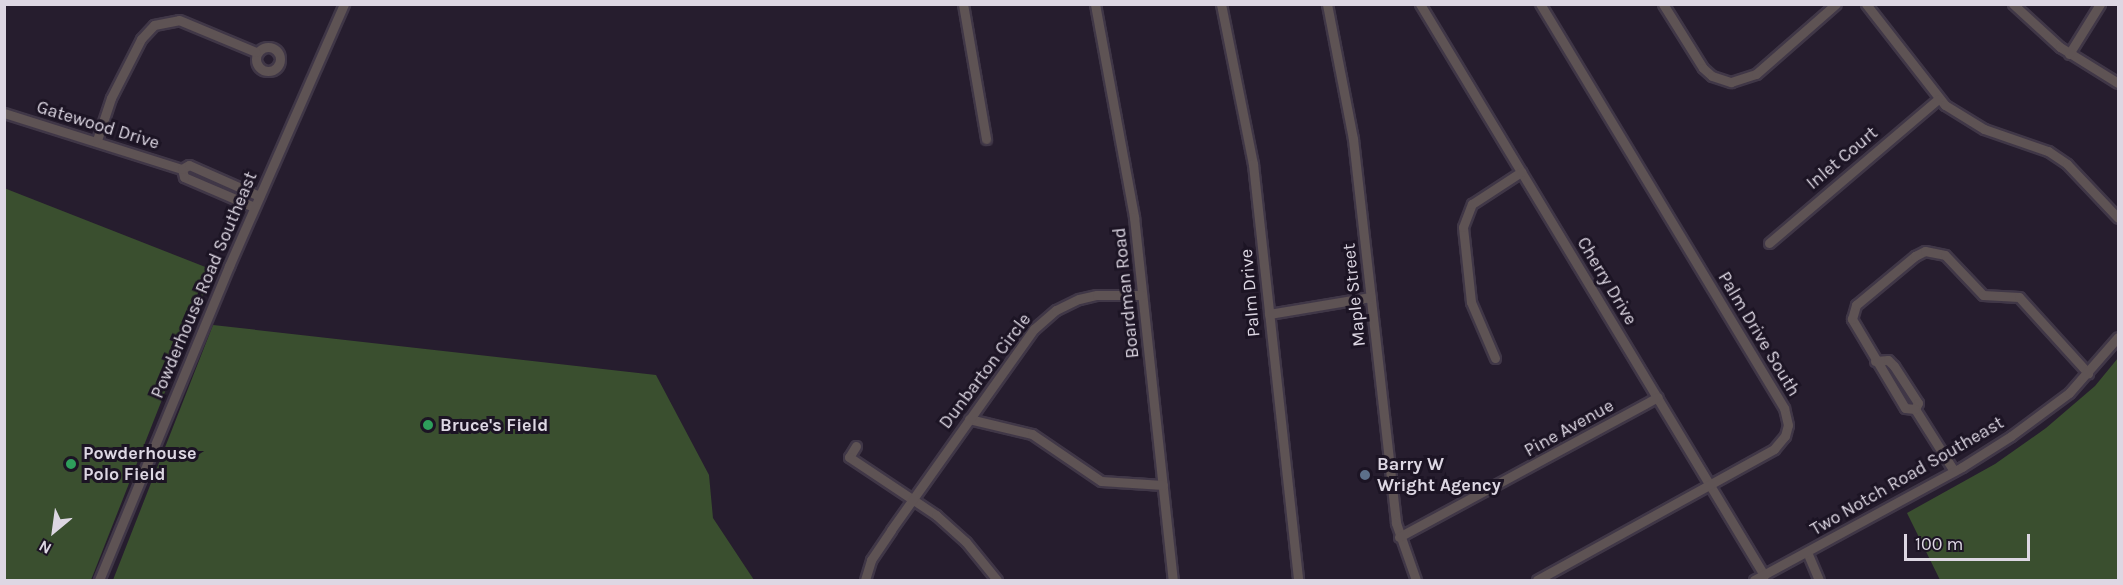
<!DOCTYPE html>
<html>
<head>
<meta charset="utf-8">
<style>
	body { margin:0 }
	#map { position:relative; width:2123px; height:585px; overflow:hidden; background:#261d2e; font-family:Karla,sans-serif }
	div>[style] { position:absolute }
	.green>* { inset:0; background:#3a4f2f }
	.roads { filter:drop-shadow(2px 0 #403747) drop-shadow(-2px 0 #403747) drop-shadow(0 2px #403747) drop-shadow(0 -2px #403747) }
	.minor>* { height:9px; margin:-4.5px; padding:0 4.5px; transform-origin:4.5px; border-radius:4.5px; background:#5e5354 }
	.minor>.ring { margin:-4.5px; padding:0; box-sizing:content-box; background:none; border:9px solid #5e5354; border-radius:50% }
	.dots>* { width:16px; height:16px; translate:-50% -50%; box-sizing:border-box; border:3px solid #1c1424; border-radius:50% }
	span { translate:-50% -50%; white-space:nowrap; text-align:center; line-height:1.15; -webkit-text-stroke:6px #1c1424; paint-order:stroke }
	.street-label { font-size:18px; color:#ddd7e3 }
	.poi-label { font-size:18px; color:#ddd7e3; font-weight:700 }
	.left { translate:0 -50%; text-align:left }
	.frame { position:absolute; inset:0; border:6px solid #ddd7e3; pointer-events:none }
	.north { position:absolute; left:24px; top:501px; width:60px; height:60px; -webkit-text-stroke:4px #1c1424; paint-order:stroke; rotate:209deg; font-size:16px; font-weight:700; line-height:24px; text-align:center; color:#ddd7e3 }
	.north::after { content:''; display:block; margin:auto; width:21px; height:27px; background:#ddd7e3; clip-path:polygon(50% 0,100% 100%,50% 72%,0 100%) }
	.scale { position:absolute; left:1904px; top:534px; width:126px; height:27px; box-sizing:border-box; border:3px solid #ddd7e3; border-top:0; padding-left:8px; font-size:18px; line-height:21px; white-space:nowrap; color:#ddd7e3; -webkit-text-stroke:4px #1c1424; paint-order:stroke }
</style>
</head>
<body>
<div id="map">
	<div class="green">
		<i style="clip-path:polygon(4px 188px,213px 270px,91px 580px,5px 580px)"></i>
		<i style="clip-path:polygon(213px 325px,656px 375px,709px 475px,713px 518px,754px 580px,113px 580px)"></i>
		<i style="clip-path:polygon(2118px 358px,2118px 580px,1940px 580px,1907px 513px,1995px 464px,2046px 428px,2095px 386px)"></i>
	</div>
	<div class="roads">
		<div class="minor">
			<i style="left:963px;top:4px;width:137px;rotate:80.3deg"></i>
			<i style="left:1095px;top:4px;width:217px;rotate:79.6deg"></i>
			<i style="left:1134px;top:217px;width:365px;rotate:83.9deg"></i>
			<i style="left:1221px;top:4px;width:163px;rotate:78.7deg"></i>
			<i style="left:1253px;top:164px;width:418px;rotate:83.8deg"></i>
			<i style="left:1327px;top:4px;width:137px;rotate:79.1deg"></i>
			<i style="left:1353px;top:139px;width:386px;rotate:83.6deg"></i>
			<i style="left:1396px;top:523px;width:60px;rotate:70.7deg"></i>
			<i style="left:1420px;top:4px;width:667px;rotate:58.93deg"></i>
			<i style="left:1663px;top:4px;width:75px;rotate:58deg"></i>
			<i style="left:1703px;top:68px;width:12px;rotate:42deg"></i>
			<i style="left:1712px;top:76px;width:20px;rotate:18deg"></i>
			<i style="left:1731px;top:82px;width:26px;rotate:-18deg"></i>
			<i style="left:1756px;top:74px;width:106px;rotate:-41.2deg"></i>
			<i style="left:1866px;top:4px;width:128px;rotate:52deg"></i>
			<i style="left:1945px;top:105px;width:46px;rotate:31.6deg"></i>
			<i style="left:1984px;top:129px;width:68px;rotate:19deg"></i>
			<i style="left:2048px;top:151px;width:23px;rotate:34deg"></i>
			<i style="left:2067px;top:164px;width:74px;rotate:46.6deg"></i>
			<i style="left:2013px;top:4px;width:64px;rotate:42.5deg"></i>
			<i style="left:2060px;top:47px;width:68px;rotate:31.8deg"></i>
			<i class="ring" style="left:256px;top:47px;width:15px;height:15px"></i>
			<i style="left:2069px;top:54px;width:59px;rotate:-58.2deg"></i>
			<i style="left:4px;top:113px;width:187px;rotate:17.5deg"></i>
			<i style="left:97px;top:140px;width:44px;rotate:-71.6deg"></i>
			<i style="left:111px;top:98px;width:66px;rotate:-63deg"></i>
			<i style="left:141px;top:39px;width:19px;rotate:-47deg"></i>
			<i style="left:154px;top:25px;width:25px;rotate:-11deg"></i>
			<i style="left:179px;top:20px;width:83px;rotate:22.6deg"></i>
			<i style="left:254px;top:207px;width:76px;rotate:-156.8deg"></i>
			<i style="left:184px;top:177px;width:8px;rotate:-104deg"></i>
			<i style="left:182px;top:169px;width:8px;rotate:-30deg"></i>
			<i style="left:189px;top:165px;width:77px;rotate:23.9deg"></i>
			<i style="left:1769px;top:243px;width:222px;rotate:-40.4deg"></i>
			<i style="left:1269px;top:314px;width:103px;rotate:-9.5deg"></i>
			<i style="left:1495px;top:358px;width:61px;rotate:-113.2deg"></i>
			<i style="left:1471px;top:302px;width:75px;rotate:-96.1deg"></i>
			<i style="left:1463px;top:227px;width:25px;rotate:-69deg"></i>
			<i style="left:1472px;top:204px;width:59px;rotate:-33.1deg"></i>
			<i style="left:1875px;top:361px;width:13px;rotate:-4deg"></i>
			<i style="left:1888px;top:360px;width:8px;rotate:45deg"></i>
			<i style="left:1894px;top:366px;width:44px;rotate:57deg"></i>
			<i style="left:1918px;top:403px;width:7px;rotate:117deg"></i>
			<i style="left:969px;top:419px;width:65px;rotate:13.4deg"></i>
			<i style="left:1032px;top:434px;width:83px;rotate:34.3deg"></i>
			<i style="left:1101px;top:481px;width:62px;rotate:3.7deg"></i>
			<i style="left:856px;top:446px;width:13px;rotate:122deg"></i>
			<i style="left:849px;top:457px;width:105px;rotate:33.7deg"></i>
			<i style="left:936px;top:515px;width:40px;rotate:42deg"></i>
			<i style="left:966px;top:542px;width:49px;rotate:50.8deg"></i>
			<i style="left:1954px;top:471px;width:73px;rotate:-122.2deg"></i>
			<i style="left:1915px;top:409px;width:10px;rotate:-174deg"></i>
			<i style="left:1905px;top:408px;width:104px;rotate:-120.8deg"></i>
			<i style="left:1852px;top:319px;width:15px;rotate:-74deg"></i>
			<i style="left:1856px;top:305px;width:77px;rotate:-39.7deg"></i>
			<i style="left:1915px;top:256px;width:11px;rotate:-27deg"></i>
			<i style="left:1925px;top:251px;width:20px;rotate:11deg"></i>
			<i style="left:1945px;top:255px;width:55px;rotate:46.5deg"></i>
			<i style="left:1983px;top:295px;width:36px;rotate:3deg"></i>
			<i style="left:2019px;top:297px;width:103px;rotate:47.8deg"></i>
			<i style="left:1399px;top:537px;width:294px;rotate:-28.4deg"></i>
			<i style="left:1807px;top:552px;width:30px;rotate:67deg"></i>
			<i style="left:99px;top:580px;width:340px;rotate:-67.5deg"></i>
			<i style="left:229px;top:266px;width:286px;rotate:-66.3deg"></i>
			<i style="left:865px;top:580px;width:21px;rotate:-73deg"></i>
			<i style="left:871px;top:560px;width:36px;rotate:-56deg"></i>
			<i style="left:891px;top:530px;width:247px;rotate:-54.6deg"></i>
			<i style="left:1034px;top:329px;width:29px;rotate:-41deg"></i>
			<i style="left:1056px;top:310px;width:25px;rotate:-26deg"></i>
			<i style="left:1079px;top:299px;width:18px;rotate:-13deg"></i>
			<i style="left:1097px;top:295px;width:45px"></i>
			<i style="left:1537px;top:580px;width:271px;rotate:-28.9deg"></i>
			<i style="left:1774px;top:449px;width:17px;rotate:-50deg"></i>
			<i style="left:1785px;top:436px;width:11px;rotate:-75deg"></i>
			<i style="left:1788px;top:425px;width:17px;rotate:-103deg"></i>
			<i style="left:1784px;top:408px;width:472px;rotate:-121.1deg"></i>
			<i style="left:1754px;top:580px;width:237px;rotate:-28.5deg"></i>
			<i style="left:1962px;top:467px;width:58px;rotate:-32.3deg"></i>
			<i style="left:2011px;top:436px;width:72px;rotate:-36.6deg"></i>
			<i style="left:2069px;top:393px;width:74px;rotate:-48.8deg"></i>
		</div>
	</div>
	<div class="dots">
		<i style="left:428px;top:425px;background:#2e9e5b"></i>
		<i style="left:71px;top:464px;background:#2e9e5b"></i>
		<i style="left:1365px;top:475px;background:#5c6f8a"></i>
	</div>
	<div class="street-label">
		<span style="left:98px;top:125px;rotate:17deg">Gatewood Drive</span>
		<span style="left:1842px;top:158px;rotate:-40deg">Inlet Court</span>
		<span style="left:1607px;top:281px;rotate:59deg">Cherry Drive</span>
		<span style="left:204px;top:285px;rotate:-67deg">Powderhouse Road Southeast</span>
		<span style="left:1126px;top:293px;rotate:-96deg">Boardman Road</span>
		<span style="left:1250px;top:293px;rotate:-95deg">Palm Drive</span>
		<span style="left:1354px;top:295px;rotate:-96deg">Maple Street</span>
		<span style="left:1759px;top:334px;rotate:59deg">Palm Drive South</span>
		<span style="left:985px;top:371px;rotate:-53deg">Dunbarton Circle</span>
		<span style="left:1569px;top:428px;rotate:-29deg">Pine Avenue</span>
		<span style="left:1907px;top:476px;rotate:-30deg">Two Notch Road Southeast</span>
	</div>
	<div class="poi-label">
		<span class="left" style="left:440px;top:425px">Bruce's Field</span>
		<span class="left" style="left:83px;top:464px">Powderhouse<br>Polo Field</span>
		<span class="left" style="left:1377px;top:475px">Barry W<br>Wright Agency</span>
	</div>
	<div class="frame"></div>
	<div class="north">N</div>
	<div class="scale">100 m</div>
</div>
</body>
</html>
